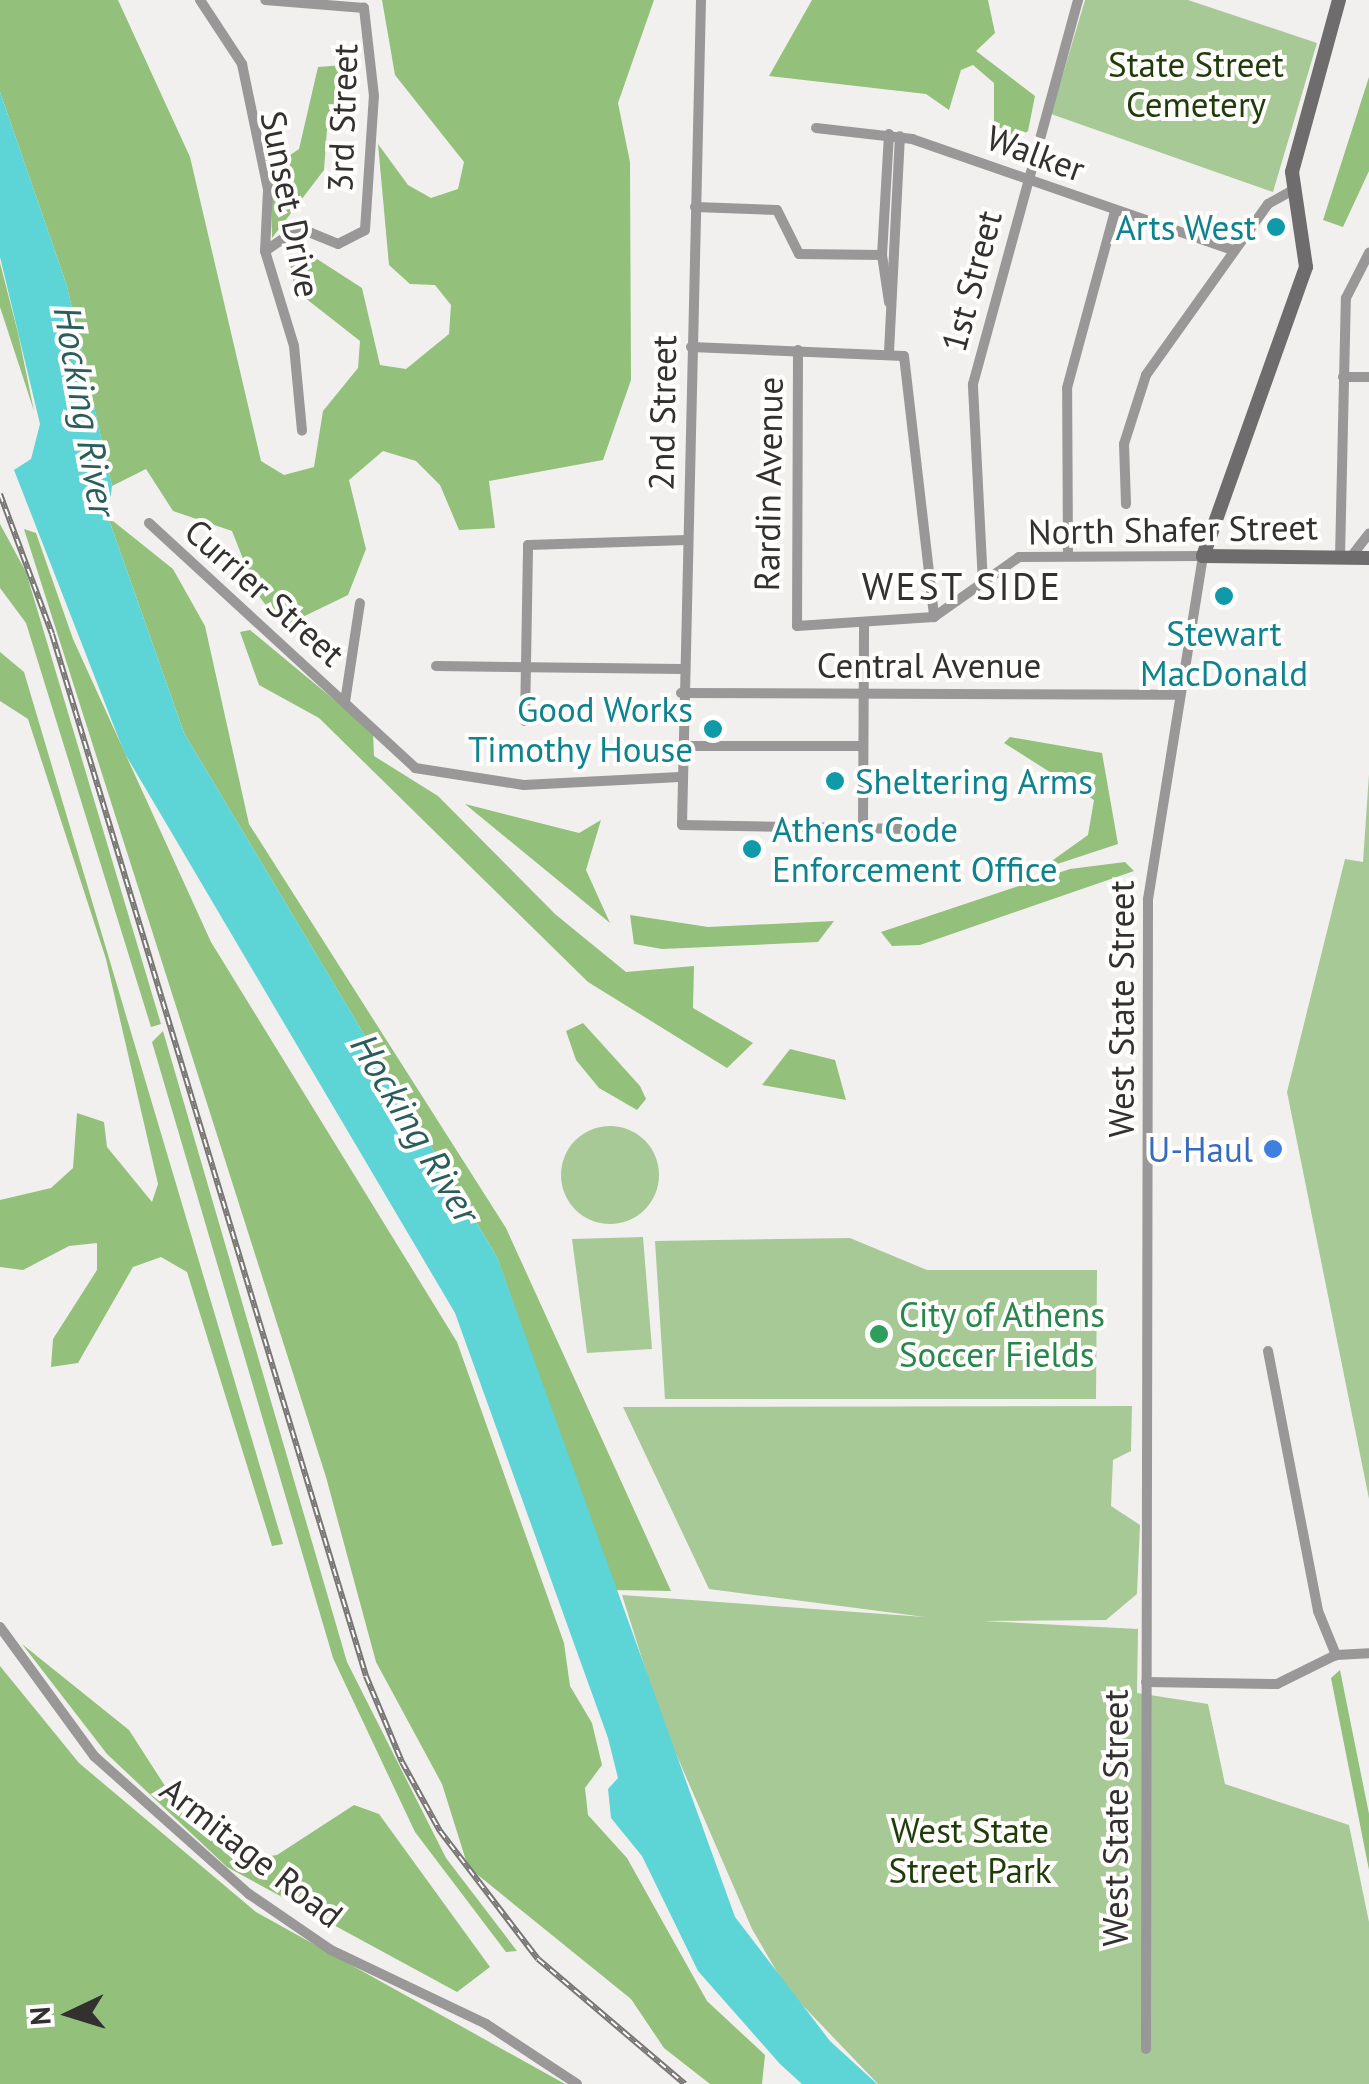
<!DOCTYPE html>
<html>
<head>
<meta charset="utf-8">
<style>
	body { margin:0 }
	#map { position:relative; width:1369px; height:2084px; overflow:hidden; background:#f2f0ee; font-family:"PT Sans",sans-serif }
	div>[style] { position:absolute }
	.green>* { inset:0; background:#a7c996 }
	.round { border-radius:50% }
	.forest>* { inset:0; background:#93c07b }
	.water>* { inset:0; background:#5dd4d5 }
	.street>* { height:10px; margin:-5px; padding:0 5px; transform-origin:5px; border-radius:5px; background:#999797 }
	.secondary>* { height:14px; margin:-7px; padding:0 7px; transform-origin:7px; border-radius:7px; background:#6f6c6d }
	.rail>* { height:6px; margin-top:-3px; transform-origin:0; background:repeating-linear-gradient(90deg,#fffefc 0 8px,#777674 0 16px); box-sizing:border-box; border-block:2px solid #777674 }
	.dots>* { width:28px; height:28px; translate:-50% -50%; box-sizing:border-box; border:5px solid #fffefc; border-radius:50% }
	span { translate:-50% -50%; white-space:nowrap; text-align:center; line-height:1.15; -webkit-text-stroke:8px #fffefc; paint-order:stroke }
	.park-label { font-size:35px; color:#1f3c0b }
	.street-label { font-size:35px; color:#323130 }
	.culture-label { font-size:35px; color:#0d838f }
	.right { translate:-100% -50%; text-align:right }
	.left { translate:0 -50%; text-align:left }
	.shop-label { font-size:35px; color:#366cbe }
	.leisure-label { font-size:35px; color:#27864d }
	.water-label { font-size:38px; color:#2a5d5d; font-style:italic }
	.neighbourhood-label { font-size:38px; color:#323130; letter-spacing:2.5px }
	.north { position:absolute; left:20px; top:1964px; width:100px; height:100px; -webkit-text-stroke:8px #fffefc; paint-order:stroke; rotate:266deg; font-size:28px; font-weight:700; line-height:40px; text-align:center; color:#323130 }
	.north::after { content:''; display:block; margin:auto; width:35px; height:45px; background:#323130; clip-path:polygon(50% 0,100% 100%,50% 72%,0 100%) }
</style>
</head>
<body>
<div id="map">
	<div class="green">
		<i style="clip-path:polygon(1085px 0,1188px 0,1317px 43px,1273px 192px,1051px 114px)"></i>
		<i style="clip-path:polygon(1369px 774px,1369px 1499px,1287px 1092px,1345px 859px,1363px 862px)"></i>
		<i class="round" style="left:561px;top:1126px;width:98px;height:98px"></i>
		<i style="clip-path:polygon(643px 1237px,652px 1349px,587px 1353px,572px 1239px)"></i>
		<i style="clip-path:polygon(850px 1238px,927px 1270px,1097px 1270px,1096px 1399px,665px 1399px,655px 1241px)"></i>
		<i style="clip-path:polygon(1132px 1406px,1131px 1451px,1113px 1460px,1111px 1506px,1140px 1525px,1137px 1594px,1106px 1620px,983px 1621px,1138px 1629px,1137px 1693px,1208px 1704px,1225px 1784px,1349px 1825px,1369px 1922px,1369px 2084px,878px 2084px,787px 1989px,752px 1929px,661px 1719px,622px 1595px,925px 1617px,709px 1589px,623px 1407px)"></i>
	</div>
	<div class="forest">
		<i style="clip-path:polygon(0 0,118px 0,190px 157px,261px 461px,284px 475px,314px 467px,323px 411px,358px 368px,360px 341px,295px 290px,290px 263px,317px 259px,362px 288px,380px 365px,406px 369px,449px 334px,451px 305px,435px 285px,410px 284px,389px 265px,378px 144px,408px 185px,431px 198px,458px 189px,464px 162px,395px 75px,382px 0,654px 0,618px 103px,630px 162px,631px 380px,603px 460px,489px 481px,495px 528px,459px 530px,440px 485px,416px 461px,383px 451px,349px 480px,366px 549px,348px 595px,282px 627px,256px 592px,232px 531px,173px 511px,146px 469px,112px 486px,67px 286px,0 92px)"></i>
		<i style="clip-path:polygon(812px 0,988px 0,995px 33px,976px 51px,1035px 96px,1028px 131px,1017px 139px,994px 124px,994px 83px,973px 65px,961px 70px,949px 110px,926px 94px,769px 76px)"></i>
		<i style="clip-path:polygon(344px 65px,349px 78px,327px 130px,324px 170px,272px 238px,271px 168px,299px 149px,318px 67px)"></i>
		<i style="clip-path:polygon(1369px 77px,1369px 171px,1343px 227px,1323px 220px)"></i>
		<i style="clip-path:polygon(0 263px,18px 333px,34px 411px,0 307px)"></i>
		<i style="clip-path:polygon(108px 517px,173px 569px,205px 626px,249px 824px,506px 1228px,671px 1591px,613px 1590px,497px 1257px,184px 733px)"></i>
		<i style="clip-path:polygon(0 524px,26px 572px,161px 1024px,151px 1027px,26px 623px,0 588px)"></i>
		<i style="clip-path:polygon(24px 529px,36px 533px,73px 639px,211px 942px,457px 1342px,564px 1643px,570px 1686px,592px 1723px,602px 1765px,585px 1788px,588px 1815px,627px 1858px,707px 2001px,765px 2055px,762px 2084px,710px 2084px,664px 2048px,631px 1999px,468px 1867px,442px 1784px,376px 1662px,326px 1477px)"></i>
		<i style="clip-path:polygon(250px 630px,373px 732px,374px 756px,438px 796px,555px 914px,626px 972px,694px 966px,693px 1008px,753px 1043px,727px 1068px,588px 982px,319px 718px,259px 685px,240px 632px)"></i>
		<i style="clip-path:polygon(0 652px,24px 672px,283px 1544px,272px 1546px,187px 1272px,161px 1257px,133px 1267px,78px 1363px,51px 1367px,53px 1339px,97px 1270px,97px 1243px,69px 1246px,23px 1270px,0 1267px,0 1200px,51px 1188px,73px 1168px,77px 1113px,104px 1122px,107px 1147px,152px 1202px,158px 1184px,106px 959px,28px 719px,0 701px)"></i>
		<i style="clip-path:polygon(1010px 737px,1102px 753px,1118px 844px,1039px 870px,1088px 835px,1094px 800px,1004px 743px)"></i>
		<i style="clip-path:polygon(465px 804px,579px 833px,601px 820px,586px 870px,610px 923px)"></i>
		<i style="clip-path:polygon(1125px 862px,1134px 871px,920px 945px,892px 946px,881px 932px,1070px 869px)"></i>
		<i style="clip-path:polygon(630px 915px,708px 927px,834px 921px,818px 942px,662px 949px,634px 944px)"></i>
		<i style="clip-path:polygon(583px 1023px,640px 1086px,646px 1099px,637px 1110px,599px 1088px,576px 1060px,566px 1031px)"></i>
		<i style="clip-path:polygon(163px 1031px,347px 1662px,446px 1858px,517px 1951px,506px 1952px,415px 1832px,333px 1658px,152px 1042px)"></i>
		<i style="clip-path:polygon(790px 1049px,835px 1060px,846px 1100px,762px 1085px)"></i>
		<i style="clip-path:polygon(22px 1644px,129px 1730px,185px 1817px,235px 1861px,277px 1855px,354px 1805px,379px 1814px,490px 1967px,457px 1992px,227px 1867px,107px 1754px)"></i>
		<i style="clip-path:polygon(0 1666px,79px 1763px,256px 1912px,565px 2084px,0 2084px)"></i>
		<i style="clip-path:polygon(1340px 1670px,1369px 1814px,1369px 1870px,1331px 1678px)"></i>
	</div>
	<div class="water">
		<i style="clip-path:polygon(0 92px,67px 286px,112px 486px,108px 517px,184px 733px,497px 1257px,735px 1917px,830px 2041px,877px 2084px,802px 2084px,780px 2064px,698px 1971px,642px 1856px,611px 1818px,608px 1789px,618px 1778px,608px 1738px,455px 1313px,124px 752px,14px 470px,31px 459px,40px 424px,0 257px)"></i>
	</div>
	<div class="street">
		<i style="left:200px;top:0;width:77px;rotate:56.7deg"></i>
		<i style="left:242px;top:64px;width:129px;rotate:78.3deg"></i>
		<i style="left:268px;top:190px;width:61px;rotate:92.8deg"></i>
		<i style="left:265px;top:251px;width:99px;rotate:73deg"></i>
		<i style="left:294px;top:346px;width:85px;rotate:84.6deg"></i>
		<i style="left:701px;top:0;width:825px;rotate:91.32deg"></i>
		<i style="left:682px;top:825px;width:228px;rotate:1deg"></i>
		<i style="left:816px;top:128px;width:97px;rotate:6.5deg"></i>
		<i style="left:912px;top:139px;width:340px;rotate:19.1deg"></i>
		<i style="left:889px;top:134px;width:121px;rotate:93.3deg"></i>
		<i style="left:882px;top:255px;width:48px;rotate:81.5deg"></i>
		<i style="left:695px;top:207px;width:82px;rotate:2.1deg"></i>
		<i style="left:777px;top:210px;width:49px;rotate:63.4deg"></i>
		<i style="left:799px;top:254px;width:83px;rotate:0.7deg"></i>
		<i style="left:265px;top:251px;width:41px;rotate:-34.1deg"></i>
		<i style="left:299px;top:228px;width:42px;rotate:22.3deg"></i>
		<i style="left:338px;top:244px;width:30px;rotate:-27deg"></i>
		<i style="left:365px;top:230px;width:134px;rotate:-86.2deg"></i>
		<i style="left:374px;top:96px;width:89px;rotate:-96.5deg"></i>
		<i style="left:364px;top:8px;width:99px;rotate:-175.4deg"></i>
		<i style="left:691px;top:347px;width:213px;rotate:2.4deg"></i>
		<i style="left:904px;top:356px;width:263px;rotate:83.4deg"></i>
		<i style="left:798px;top:350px;width:276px;rotate:90.2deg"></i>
		<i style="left:797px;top:626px;width:137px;rotate:-3.8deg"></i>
		<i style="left:934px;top:617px;width:104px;rotate:-35.2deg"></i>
		<i style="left:1019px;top:557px;width:184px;rotate:-0.3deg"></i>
		<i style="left:1203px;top:556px;width:347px;rotate:99.1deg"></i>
		<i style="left:1148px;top:899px;width:1150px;rotate:90.1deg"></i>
		<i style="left:889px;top:352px;width:216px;rotate:-87.1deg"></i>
		<i style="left:1343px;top:377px;width:26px"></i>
		<i style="left:1126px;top:504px;width:60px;rotate:-91.9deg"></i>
		<i style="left:1124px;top:444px;width:72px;rotate:-72.3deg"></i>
		<i style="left:1146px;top:375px;width:210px;rotate:-54.5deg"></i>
		<i style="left:1268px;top:204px;width:29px;rotate:-29deg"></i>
		<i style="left:149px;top:523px;width:362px;rotate:42.6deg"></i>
		<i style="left:415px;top:768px;width:110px;rotate:8.9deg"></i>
		<i style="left:524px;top:785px;width:156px;rotate:-2.9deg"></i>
		<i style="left:1068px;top:556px;width:168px;rotate:-90.3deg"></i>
		<i style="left:1067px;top:388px;width:183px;rotate:-74.8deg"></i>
		<i style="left:1340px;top:557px;width:259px;rotate:-88.7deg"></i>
		<i style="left:1346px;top:298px;width:51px;rotate:-62.9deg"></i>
		<i style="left:1350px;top:558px;width:31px;rotate:-52deg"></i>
		<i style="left:983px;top:584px;width:200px;rotate:-92.9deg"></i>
		<i style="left:973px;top:384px;width:398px;rotate:-74.7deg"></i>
		<i style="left:436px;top:666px;width:246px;rotate:0.7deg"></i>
		<i style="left:681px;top:693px;width:495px;rotate:0.2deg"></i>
		<i style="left:345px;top:702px;width:100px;rotate:-81.4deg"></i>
		<i style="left:525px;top:721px;width:176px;rotate:-89deg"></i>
		<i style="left:528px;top:545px;width:158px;rotate:-1.8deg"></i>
		<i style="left:681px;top:746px;width:182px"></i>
		<i style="left:863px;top:828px;width:203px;rotate:-89.7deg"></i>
		<i style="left:1268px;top:1351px;width:265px;rotate:79.1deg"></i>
		<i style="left:1318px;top:1611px;width:48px;rotate:67.8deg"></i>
		<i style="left:0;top:1627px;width:160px;rotate:53.9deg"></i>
		<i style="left:94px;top:1756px;width:208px;rotate:41.7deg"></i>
		<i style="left:249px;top:1894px;width:99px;rotate:34.3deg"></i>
		<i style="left:331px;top:1950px;width:172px;rotate:25.5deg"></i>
		<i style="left:486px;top:2024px;width:109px;rotate:33.4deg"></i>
		<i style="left:1146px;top:1682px;width:131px;rotate:0.9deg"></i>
		<i style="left:1277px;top:1684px;width:66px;rotate:-26.2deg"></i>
		<i style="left:1336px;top:1655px;width:33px;rotate:-3deg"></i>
	</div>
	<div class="secondary">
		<i style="left:1339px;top:0;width:178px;rotate:105.3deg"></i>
		<i style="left:1292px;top:172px;width:96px;rotate:81.6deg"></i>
		<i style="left:1306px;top:267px;width:307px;rotate:109.6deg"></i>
		<i style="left:1203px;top:556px;width:166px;rotate:0.7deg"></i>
	</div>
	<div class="rail">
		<i style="left:0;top:494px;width:149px;rotate:69.6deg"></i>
		<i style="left:52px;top:634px;width:1088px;rotate:73.23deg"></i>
		<i style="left:366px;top:1676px;width:93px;rotate:67.3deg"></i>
		<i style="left:402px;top:1762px;width:79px;rotate:61.2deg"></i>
		<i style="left:440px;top:1831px;width:161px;rotate:52.6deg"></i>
		<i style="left:538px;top:1959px;width:193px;rotate:40.4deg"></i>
	</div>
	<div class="dots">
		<i style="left:1276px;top:227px;background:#0f9aa8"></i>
		<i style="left:1224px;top:596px;background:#0f9aa8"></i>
		<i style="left:713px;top:729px;background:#0f9aa8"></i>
		<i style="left:835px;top:781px;background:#0f9aa8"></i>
		<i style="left:752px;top:849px;background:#0f9aa8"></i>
		<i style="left:1273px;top:1149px;background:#3f7fe0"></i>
		<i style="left:879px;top:1334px;background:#2e9e5b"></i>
	</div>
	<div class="park-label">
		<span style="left:1196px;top:84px">State Street<br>Cemetery</span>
		<span style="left:970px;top:1850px">West State<br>Street Park</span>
	</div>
	<div class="street-label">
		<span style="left:342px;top:118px;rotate:-88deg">3rd Street</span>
		<span style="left:1036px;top:153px;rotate:20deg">Walker</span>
		<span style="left:291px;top:204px;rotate:79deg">Sunset Drive</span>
		<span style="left:971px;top:281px;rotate:-75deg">1st Street</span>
		<span style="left:662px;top:413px;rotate:-89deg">2nd Street</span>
		<span style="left:768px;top:484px;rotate:-89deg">Rardin Avenue</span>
		<span style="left:1173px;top:529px;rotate:-1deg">North Shafer Street</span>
		<span style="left:265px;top:592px;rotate:42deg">Currier Street</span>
		<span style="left:929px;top:665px">Central Avenue</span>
		<span style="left:1121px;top:1009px;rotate:-90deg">West State Street</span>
		<span style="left:1115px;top:1818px;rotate:-90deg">West State Street</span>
		<span style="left:252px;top:1852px;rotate:38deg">Armitage Road</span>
	</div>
	<div class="culture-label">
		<span class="right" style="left:1256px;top:227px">Arts West</span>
		<span style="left:1224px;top:653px">Stewart<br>MacDonald</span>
		<span class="right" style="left:693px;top:729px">Good Works<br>Timothy House</span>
		<span class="left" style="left:855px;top:781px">Sheltering Arms</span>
		<span class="left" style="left:772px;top:849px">Athens Code<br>Enforcement Office</span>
	</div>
	<div class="shop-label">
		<span class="right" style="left:1253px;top:1149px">U-Haul</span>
	</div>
	<div class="leisure-label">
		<span class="left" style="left:899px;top:1334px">City of Athens<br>Soccer Fields</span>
	</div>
	<div class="water-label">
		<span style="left:86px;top:411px;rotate:80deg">Hocking River</span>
		<span style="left:416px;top:1128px;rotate:59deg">Hocking River</span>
	</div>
	<div class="neighbourhood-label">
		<span style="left:962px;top:586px">WEST SIDE</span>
	</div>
	<div class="north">N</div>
</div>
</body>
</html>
